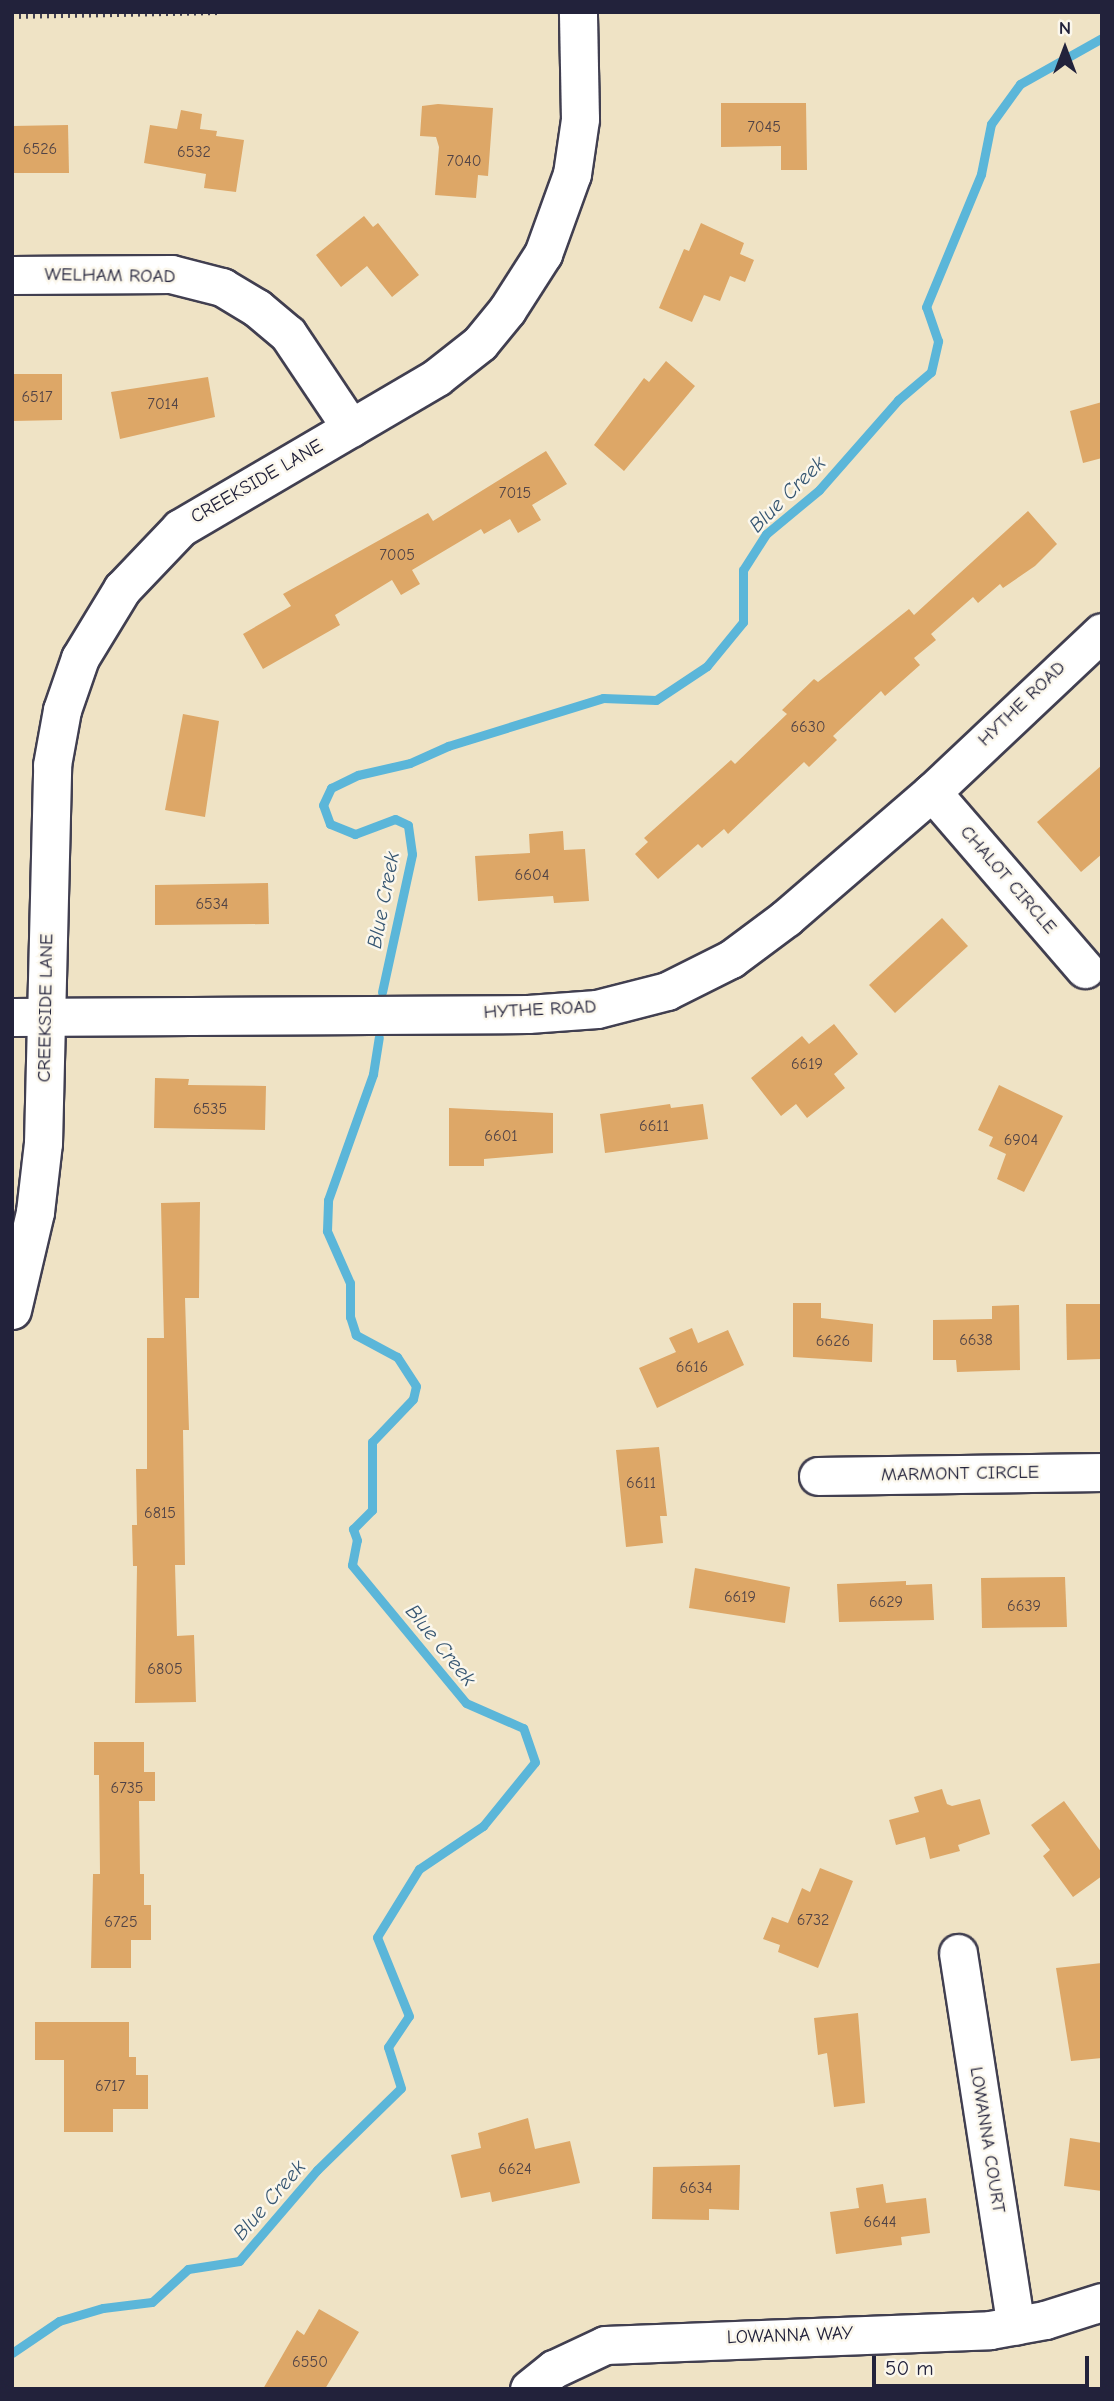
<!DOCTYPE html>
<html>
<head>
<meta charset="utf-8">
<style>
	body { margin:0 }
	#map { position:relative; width:1114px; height:2401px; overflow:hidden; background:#efe3c5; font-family:"Comic Neue",sans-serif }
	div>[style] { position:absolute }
	.stream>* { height:9px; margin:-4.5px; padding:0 4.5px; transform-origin:4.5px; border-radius:4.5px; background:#5bb6d9 }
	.building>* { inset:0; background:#dda767 }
	.path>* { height:4.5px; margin-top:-2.25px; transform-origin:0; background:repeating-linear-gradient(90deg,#413f50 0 2px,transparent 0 7px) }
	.roads { filter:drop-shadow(2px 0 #413f50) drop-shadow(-2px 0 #413f50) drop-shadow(0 2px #413f50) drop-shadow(0 -2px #413f50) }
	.minor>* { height:37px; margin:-18.5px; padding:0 18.5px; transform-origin:18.5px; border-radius:18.5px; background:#fff }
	span { translate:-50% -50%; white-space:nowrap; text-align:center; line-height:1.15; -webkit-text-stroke:5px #fbf7ec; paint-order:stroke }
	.number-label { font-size:16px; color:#514346 }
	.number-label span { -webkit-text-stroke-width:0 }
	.street-label { font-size:19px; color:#22223b }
	.water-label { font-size:21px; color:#365672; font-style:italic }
	.frame { position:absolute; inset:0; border:14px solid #22223b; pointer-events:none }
	.north { position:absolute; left:1030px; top:14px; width:70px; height:70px; -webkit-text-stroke:5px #fbf7ec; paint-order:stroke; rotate:0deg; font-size:19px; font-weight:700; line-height:28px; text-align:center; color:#22223b }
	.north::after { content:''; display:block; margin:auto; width:24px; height:32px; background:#22223b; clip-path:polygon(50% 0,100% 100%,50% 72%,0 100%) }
	.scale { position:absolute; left:872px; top:2356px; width:217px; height:32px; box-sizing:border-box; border:4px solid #22223b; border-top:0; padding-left:9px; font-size:21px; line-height:24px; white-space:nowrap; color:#22223b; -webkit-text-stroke:5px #fbf7ec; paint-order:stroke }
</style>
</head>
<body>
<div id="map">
	<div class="stream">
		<i style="left:382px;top:992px;width:141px;rotate:-77.7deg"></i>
		<i style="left:412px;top:854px;width:29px;rotate:-98deg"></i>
		<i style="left:408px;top:825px;width:14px;rotate:-155deg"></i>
		<i style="left:395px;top:819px;width:43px;rotate:159.4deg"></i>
		<i style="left:355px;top:834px;width:27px;rotate:-158deg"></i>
		<i style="left:330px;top:824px;width:20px;rotate:-110deg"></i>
		<i style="left:323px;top:805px;width:19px;rotate:-65deg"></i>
		<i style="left:331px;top:788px;width:30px;rotate:-26deg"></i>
		<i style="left:358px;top:775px;width:53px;rotate:-13deg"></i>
		<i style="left:410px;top:763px;width:42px;rotate:-24.1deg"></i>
		<i style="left:448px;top:746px;width:162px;rotate:-17.2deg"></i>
		<i style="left:603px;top:698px;width:53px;rotate:2.2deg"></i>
		<i style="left:656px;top:700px;width:61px;rotate:-33.7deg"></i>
		<i style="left:707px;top:666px;width:57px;rotate:-50.7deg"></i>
		<i style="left:743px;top:622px;width:52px;rotate:-90deg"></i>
		<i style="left:743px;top:570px;width:43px;rotate:-57.4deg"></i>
		<i style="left:766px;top:534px;width:69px;rotate:-39.7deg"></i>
		<i style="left:819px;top:490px;width:120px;rotate:-48.7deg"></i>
		<i style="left:898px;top:400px;width:43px;rotate:-40.3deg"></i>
		<i style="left:931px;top:372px;width:32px;rotate:-77deg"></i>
		<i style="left:938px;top:341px;width:36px;rotate:-109deg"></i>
		<i style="left:926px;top:307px;width:144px;rotate:-67.5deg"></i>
		<i style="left:981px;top:174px;width:51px;rotate:-78.7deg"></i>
		<i style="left:991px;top:124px;width:49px;rotate:-54.1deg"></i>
		<i style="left:1020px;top:84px;width:94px;rotate:-29.3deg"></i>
		<i style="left:12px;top:2353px;width:57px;rotate:-34.2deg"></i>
		<i style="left:59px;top:2321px;width:46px;rotate:-16.5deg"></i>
		<i style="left:103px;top:2308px;width:49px;rotate:-7deg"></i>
		<i style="left:152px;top:2302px;width:49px;rotate:-42.5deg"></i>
		<i style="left:188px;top:2269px;width:52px;rotate:-8.9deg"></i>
		<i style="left:239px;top:2261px;width:120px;rotate:-49.4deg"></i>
		<i style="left:317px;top:2170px;width:117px;rotate:-44.3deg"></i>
		<i style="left:401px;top:2088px;width:43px;rotate:-107.6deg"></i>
		<i style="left:388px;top:2047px;width:37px;rotate:-56deg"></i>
		<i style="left:409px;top:2016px;width:85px;rotate:-112.1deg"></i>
		<i style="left:377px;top:1937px;width:80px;rotate:-58.3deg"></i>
		<i style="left:419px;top:1869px;width:77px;rotate:-33.9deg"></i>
		<i style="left:483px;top:1826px;width:82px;rotate:-50.9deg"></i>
		<i style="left:535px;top:1762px;width:36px;rotate:-109deg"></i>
		<i style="left:523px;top:1728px;width:62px;rotate:-156.3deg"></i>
		<i style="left:466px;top:1703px;width:179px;rotate:-129.6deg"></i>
		<i style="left:352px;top:1565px;width:25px;rotate:-79deg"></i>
		<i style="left:357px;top:1540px;width:12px;rotate:-110deg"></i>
		<i style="left:353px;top:1529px;width:27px;rotate:-45deg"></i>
		<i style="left:372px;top:1510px;width:68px;rotate:-90deg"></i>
		<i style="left:372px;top:1442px;width:59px;rotate:-46.4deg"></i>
		<i style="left:413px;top:1399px;width:13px;rotate:-77deg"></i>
		<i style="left:416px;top:1386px;width:35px;rotate:-123deg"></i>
		<i style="left:397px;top:1357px;width:47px;rotate:-151.8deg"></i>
		<i style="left:356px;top:1335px;width:19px;rotate:-108deg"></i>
		<i style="left:350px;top:1317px;width:34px;rotate:-90deg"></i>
		<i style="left:350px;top:1283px;width:57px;rotate:-113.9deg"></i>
		<i style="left:327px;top:1231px;width:31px;rotate:-88deg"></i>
		<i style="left:328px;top:1200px;width:134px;rotate:-70.3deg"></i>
		<i style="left:373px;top:1074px;width:37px;rotate:-81deg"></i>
	</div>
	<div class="building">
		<i style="clip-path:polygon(721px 103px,806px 103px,807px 170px,781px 170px,781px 146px,721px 147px)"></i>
		<i style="clip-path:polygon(438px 104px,493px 108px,488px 176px,478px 175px,476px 198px,435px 195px,439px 147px,436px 137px,420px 136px,422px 106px)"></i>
		<i style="clip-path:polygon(181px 110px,202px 114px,200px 129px,217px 131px,216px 136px,244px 140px,236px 192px,204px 188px,206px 174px,144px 163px,150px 125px,177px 129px)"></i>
		<i style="clip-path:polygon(68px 125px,69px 173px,12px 173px,12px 126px)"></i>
		<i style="clip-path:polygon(364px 216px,373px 227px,378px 223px,419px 275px,392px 297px,367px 266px,341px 287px,316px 255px)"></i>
		<i style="clip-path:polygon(701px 223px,744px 243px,740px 254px,754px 260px,745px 282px,730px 276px,720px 301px,704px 295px,692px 322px,659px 308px,684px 249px,689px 251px)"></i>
		<i style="clip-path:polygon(666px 361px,695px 386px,624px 471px,594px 445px,644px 378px,649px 382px)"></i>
		<i style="clip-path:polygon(12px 374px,62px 374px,62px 420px,12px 421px)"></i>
		<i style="clip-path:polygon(208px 377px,215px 417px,120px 439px,111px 392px)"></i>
		<i style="clip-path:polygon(1102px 402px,1102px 458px,1083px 463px,1070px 411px)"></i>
		<i style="clip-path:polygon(546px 451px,567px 484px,532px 505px,541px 520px,518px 533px,510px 519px,484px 534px,481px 529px,412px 570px,420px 584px,401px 595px,392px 580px,335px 615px,340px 625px,263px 669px,243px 634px,291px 606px,283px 594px,428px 513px,433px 521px)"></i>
		<i style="clip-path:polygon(1028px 511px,1057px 544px,1035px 566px,1003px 588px,1000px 584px,978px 603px,973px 597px,931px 634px,936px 640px,914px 658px,920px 665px,885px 696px,881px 691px,833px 736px,837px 740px,809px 767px,804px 762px,728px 834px,724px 829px,702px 848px,698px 844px,658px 879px,635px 854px,648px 842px,644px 838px,731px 760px,735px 764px,787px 714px,782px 710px,814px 679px,818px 682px,909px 609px,914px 615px)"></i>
		<i style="clip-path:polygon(183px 714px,219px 721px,205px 817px,165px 810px)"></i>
		<i style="clip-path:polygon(1102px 765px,1102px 854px,1081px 872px,1037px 822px)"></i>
		<i style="clip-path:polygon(563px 831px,564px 850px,585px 849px,589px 901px,554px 903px,553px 896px,478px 901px,475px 856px,530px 853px,529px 834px)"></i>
		<i style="clip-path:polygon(268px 883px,269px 924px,155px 925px,155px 885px)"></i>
		<i style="clip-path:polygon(942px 918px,968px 946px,895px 1013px,869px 985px)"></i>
		<i style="clip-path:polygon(834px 1024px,858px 1054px,834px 1074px,845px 1088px,807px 1118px,796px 1104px,781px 1116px,751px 1078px,802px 1036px,809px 1044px)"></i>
		<i style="clip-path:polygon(155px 1078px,189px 1079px,188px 1085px,266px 1086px,265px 1130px,154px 1128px)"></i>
		<i style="clip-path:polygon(999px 1085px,1063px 1116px,1024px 1192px,997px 1179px,1006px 1154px,989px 1146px,993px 1137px,978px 1130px)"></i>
		<i style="clip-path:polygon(670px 1104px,671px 1108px,703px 1104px,708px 1139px,605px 1153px,600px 1114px)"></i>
		<i style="clip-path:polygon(449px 1108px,553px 1113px,553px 1153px,484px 1159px,484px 1166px,449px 1166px)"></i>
		<i style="clip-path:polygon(200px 1202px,199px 1298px,185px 1298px,189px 1430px,183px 1430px,185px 1565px,175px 1565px,177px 1636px,194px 1635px,196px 1702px,135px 1703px,137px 1566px,133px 1566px,132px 1525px,137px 1525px,136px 1469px,147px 1469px,147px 1338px,164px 1338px,161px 1203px)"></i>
		<i style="clip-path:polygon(793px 1303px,821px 1303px,821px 1318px,873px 1324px,872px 1362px,793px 1357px)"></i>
		<i style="clip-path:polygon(1066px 1304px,1102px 1304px,1102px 1359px,1067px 1360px)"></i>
		<i style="clip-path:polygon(1019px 1305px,1020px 1370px,957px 1372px,956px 1360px,933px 1360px,933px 1320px,992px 1319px,992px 1306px)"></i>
		<i style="clip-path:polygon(692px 1328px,698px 1343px,728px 1330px,744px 1365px,657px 1408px,639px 1368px,676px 1352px,669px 1338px)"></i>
		<i style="clip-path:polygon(659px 1447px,667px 1516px,660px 1516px,663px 1543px,626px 1547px,616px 1450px)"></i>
		<i style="clip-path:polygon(695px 1568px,790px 1587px,785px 1623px,689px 1608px)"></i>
		<i style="clip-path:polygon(1065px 1577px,1067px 1627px,982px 1628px,981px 1578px)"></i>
		<i style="clip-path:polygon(906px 1581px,906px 1585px,932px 1584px,934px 1620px,839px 1622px,837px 1584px)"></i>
		<i style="clip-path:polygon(94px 1742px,144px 1742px,144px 1772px,155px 1772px,155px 1801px,139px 1801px,140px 1874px,144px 1874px,144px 1905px,151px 1905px,151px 1940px,131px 1940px,131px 1968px,91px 1968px,93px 1874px,100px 1874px,99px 1775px,94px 1775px)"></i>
		<i style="clip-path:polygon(942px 1789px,947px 1804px,952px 1806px,980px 1799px,990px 1834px,958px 1845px,960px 1851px,930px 1859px,925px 1837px,896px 1845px,889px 1820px,919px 1812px,914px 1797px)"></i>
		<i style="clip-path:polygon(1064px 1801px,1102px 1853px,1102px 1876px,1073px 1897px,1043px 1856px,1050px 1850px,1031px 1825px)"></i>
		<i style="clip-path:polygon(820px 1868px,853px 1881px,818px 1968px,778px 1952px,780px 1945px,763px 1939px,772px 1917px,788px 1923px,802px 1888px,810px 1892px)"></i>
		<i style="clip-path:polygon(1102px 1963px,1102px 2058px,1071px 2061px,1056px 1968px)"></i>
		<i style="clip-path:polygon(858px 2013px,865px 2103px,834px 2107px,827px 2053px,818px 2055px,814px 2018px)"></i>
		<i style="clip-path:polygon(35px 2022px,129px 2022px,129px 2057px,136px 2057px,136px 2075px,148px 2075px,148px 2109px,113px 2109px,113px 2132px,64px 2132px,64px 2060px,35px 2060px)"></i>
		<i style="clip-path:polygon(528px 2118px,535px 2149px,570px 2141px,580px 2183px,492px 2202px,490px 2192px,461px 2198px,451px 2155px,481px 2148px,478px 2133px)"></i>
		<i style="clip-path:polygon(1070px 2138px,1102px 2143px,1102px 2191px,1064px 2186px)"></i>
		<i style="clip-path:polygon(740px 2165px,739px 2210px,709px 2209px,709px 2220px,652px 2219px,653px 2167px)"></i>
		<i style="clip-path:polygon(883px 2184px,886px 2203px,926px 2198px,930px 2233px,901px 2237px,902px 2245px,836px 2254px,830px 2212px,859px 2208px,856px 2188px)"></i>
		<i style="clip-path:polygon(319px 2309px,359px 2332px,325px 2389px,263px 2389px,297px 2330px,304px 2335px)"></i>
	</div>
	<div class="path">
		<i style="left:12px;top:16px;width:210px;rotate:-1.1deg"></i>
	</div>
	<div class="roads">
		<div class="minor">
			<i style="left:12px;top:275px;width:159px;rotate:-0.4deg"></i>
			<i style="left:171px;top:274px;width:53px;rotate:14.3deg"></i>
			<i style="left:222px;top:287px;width:41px;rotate:31deg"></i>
			<i style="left:257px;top:308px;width:40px;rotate:40deg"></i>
			<i style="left:288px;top:334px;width:113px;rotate:56.2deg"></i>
			<i style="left:932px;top:792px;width:234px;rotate:49.2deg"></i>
			<i style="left:12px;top:1017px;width:516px;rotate:-0.33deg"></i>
			<i style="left:528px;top:1014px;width:69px;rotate:-4.1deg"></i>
			<i style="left:597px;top:1009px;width:72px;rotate:-14.4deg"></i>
			<i style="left:667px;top:991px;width:72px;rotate:-26.6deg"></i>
			<i style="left:731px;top:959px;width:69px;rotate:-36.7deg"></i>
			<i style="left:786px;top:918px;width:193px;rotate:-40.8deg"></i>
			<i style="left:932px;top:792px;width:233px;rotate:-43.3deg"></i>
			<i style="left:12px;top:1310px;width:101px;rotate:-76.8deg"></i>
			<i style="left:35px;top:1212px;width:69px;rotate:-83.4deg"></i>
			<i style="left:43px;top:1143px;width:378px;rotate:-88.6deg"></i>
			<i style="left:52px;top:765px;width:56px;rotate:-79.7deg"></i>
			<i style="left:62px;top:710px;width:55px;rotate:-70.9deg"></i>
			<i style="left:80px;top:658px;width:81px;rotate:-58.7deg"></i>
			<i style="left:122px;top:589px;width:84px;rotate:-46.4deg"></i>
			<i style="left:180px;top:528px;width:298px;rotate:-30.4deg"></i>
			<i style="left:437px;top:377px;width:55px;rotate:-38.3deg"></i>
			<i style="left:480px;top:343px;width:43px;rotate:-50.7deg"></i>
			<i style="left:507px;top:310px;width:67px;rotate:-57.3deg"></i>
			<i style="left:543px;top:254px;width:85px;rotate:-70.1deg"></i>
			<i style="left:572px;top:174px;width:56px;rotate:-81.7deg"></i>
			<i style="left:580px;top:119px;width:107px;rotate:-91.1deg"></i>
			<i style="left:818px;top:1476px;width:284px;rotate:-0.8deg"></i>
			<i style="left:958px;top:1953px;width:377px;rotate:81.2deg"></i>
			<i style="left:529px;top:2389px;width:32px;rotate:-39deg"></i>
			<i style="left:554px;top:2369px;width:56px;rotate:-25.2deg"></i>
			<i style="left:605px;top:2345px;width:385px;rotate:-2.2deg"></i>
			<i style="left:990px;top:2330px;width:56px;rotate:-10.3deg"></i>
			<i style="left:1045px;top:2320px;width:60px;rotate:-17.5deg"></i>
		</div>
	</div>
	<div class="number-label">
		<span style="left:764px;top:127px">7045</span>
		<span style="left:40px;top:149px">6526</span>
		<span style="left:194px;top:152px">6532</span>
		<span style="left:464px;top:161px">7040</span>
		<span style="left:37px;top:397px">6517</span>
		<span style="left:163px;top:404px">7014</span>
		<span style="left:515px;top:493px">7015</span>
		<span style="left:397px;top:555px">7005</span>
		<span style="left:808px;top:727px">6630</span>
		<span style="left:532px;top:875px">6604</span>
		<span style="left:212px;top:904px">6534</span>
		<span style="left:807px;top:1064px">6619</span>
		<span style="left:210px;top:1109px">6535</span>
		<span style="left:654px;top:1126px">6611</span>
		<span style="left:501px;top:1136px">6601</span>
		<span style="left:1021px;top:1140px">6904</span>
		<span style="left:976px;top:1340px">6638</span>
		<span style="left:833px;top:1341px">6626</span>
		<span style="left:692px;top:1367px">6616</span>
		<span style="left:641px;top:1483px">6611</span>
		<span style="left:160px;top:1513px">6815</span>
		<span style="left:740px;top:1597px">6619</span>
		<span style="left:886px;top:1602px">6629</span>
		<span style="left:1024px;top:1606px">6639</span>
		<span style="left:165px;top:1669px">6805</span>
		<span style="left:127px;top:1788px">6735</span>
		<span style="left:813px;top:1920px">6732</span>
		<span style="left:121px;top:1922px">6725</span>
		<span style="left:110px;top:2086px">6717</span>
		<span style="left:515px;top:2169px">6624</span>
		<span style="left:696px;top:2188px">6634</span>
		<span style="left:880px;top:2222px">6644</span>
		<span style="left:310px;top:2362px">6550</span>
	</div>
	<div class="street-label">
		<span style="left:110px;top:276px;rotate:1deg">WELHAM ROAD</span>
		<span style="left:257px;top:482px;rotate:-30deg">CREEKSIDE LANE</span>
		<span style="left:1022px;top:704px;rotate:-44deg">HYTHE ROAD</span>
		<span style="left:1008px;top:880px;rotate:49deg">CHALOT CIRCLE</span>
		<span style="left:46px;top:1008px;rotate:-89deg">CREEKSIDE LANE</span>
		<span style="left:540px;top:1010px;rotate:-3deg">HYTHE ROAD</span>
		<span style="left:960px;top:1474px;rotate:-1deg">MARMONT CIRCLE</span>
		<span style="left:987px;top:2140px;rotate:81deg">LOWANNA COURT</span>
		<span style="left:790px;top:2336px;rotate:-2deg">LOWANNA WAY</span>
	</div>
	<div class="water-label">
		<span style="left:787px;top:494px;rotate:-45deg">Blue Creek</span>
		<span style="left:383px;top:900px;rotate:-79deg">Blue Creek</span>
		<span style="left:441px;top:1645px;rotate:51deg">Blue Creek</span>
		<span style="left:269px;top:2200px;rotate:-49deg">Blue Creek</span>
	</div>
	<div class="frame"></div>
	<div class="north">N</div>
	<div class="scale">50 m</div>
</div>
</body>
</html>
